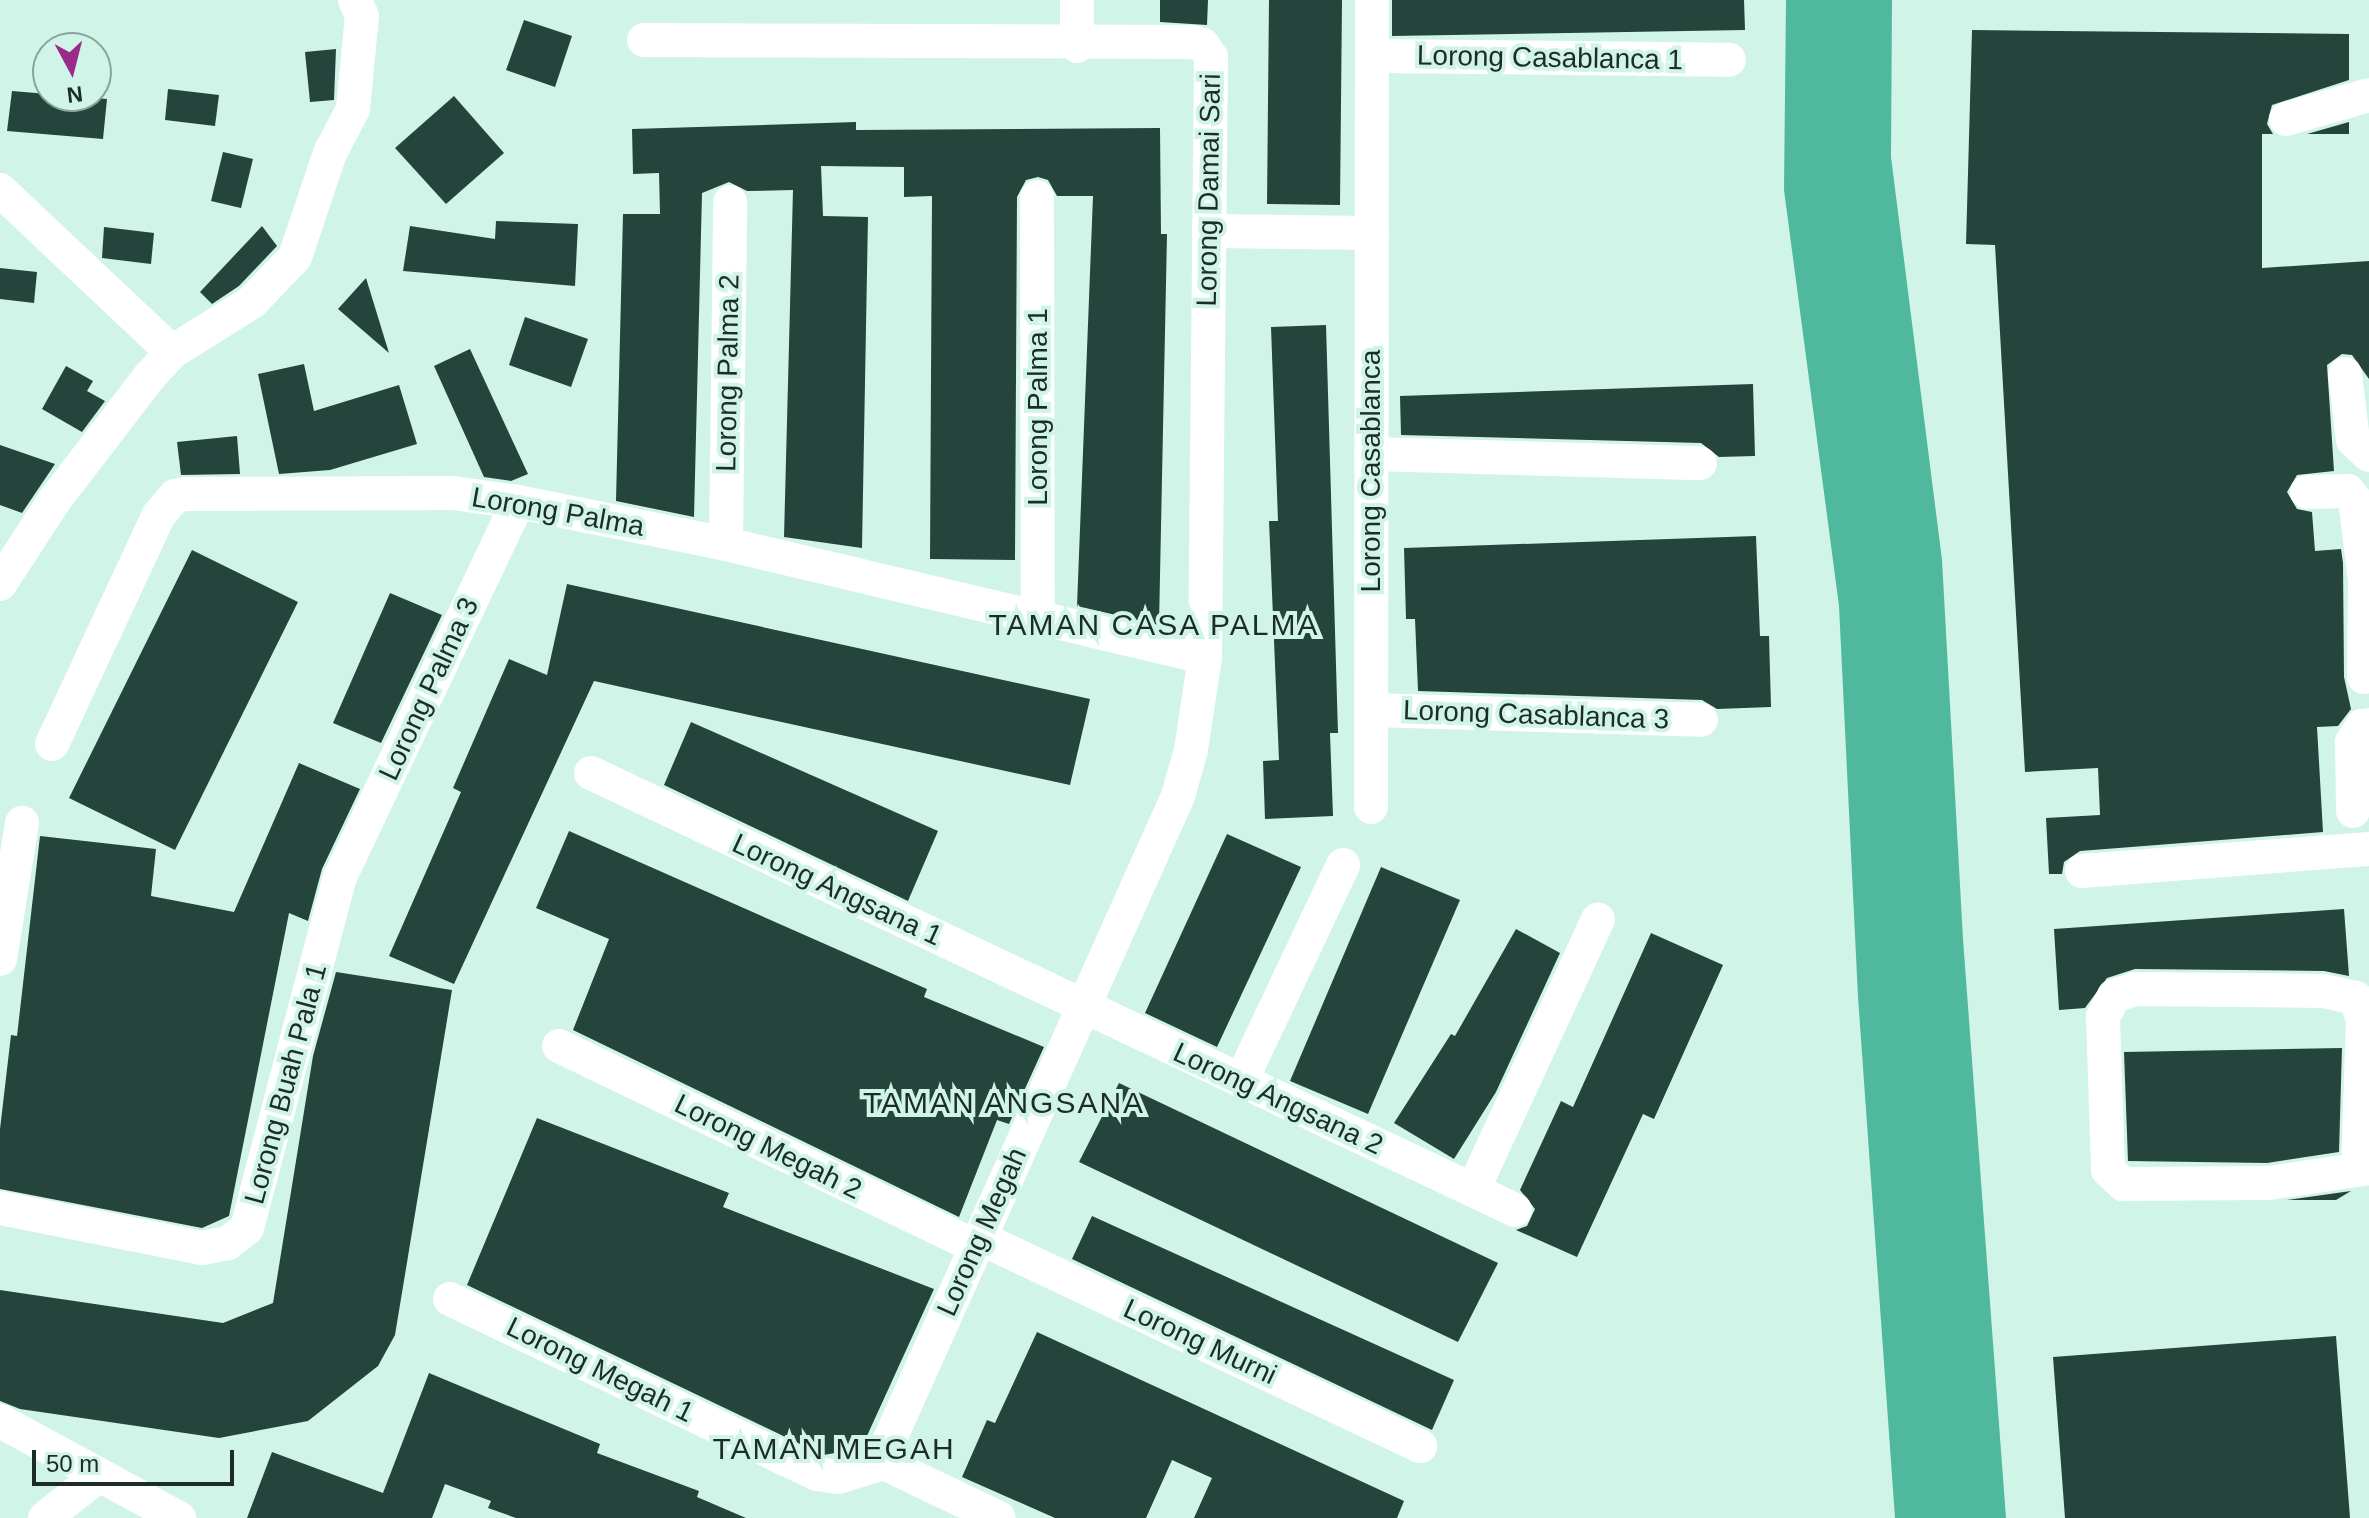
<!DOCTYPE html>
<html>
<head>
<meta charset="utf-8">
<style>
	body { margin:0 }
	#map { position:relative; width:2369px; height:1518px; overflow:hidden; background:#d0f4e8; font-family:Helvetica,sans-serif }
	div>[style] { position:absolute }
	.water>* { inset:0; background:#50b89d }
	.building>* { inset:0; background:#25443b }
	.minor>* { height:34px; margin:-17px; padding:0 17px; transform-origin:17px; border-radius:17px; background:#fff }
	span { translate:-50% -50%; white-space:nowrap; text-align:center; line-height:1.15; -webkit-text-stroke:8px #d0f4e8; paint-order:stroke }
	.street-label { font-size:28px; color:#1e2c28 }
	.neighbourhood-label { font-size:30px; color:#1e2c28; letter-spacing:2px }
	.north { position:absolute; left:32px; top:32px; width:80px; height:80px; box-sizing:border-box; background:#d0f4e8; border:2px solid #89a49b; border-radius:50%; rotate:173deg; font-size:22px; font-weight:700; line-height:32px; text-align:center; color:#1e2c28 }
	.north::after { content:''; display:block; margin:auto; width:28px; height:36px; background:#9b2b89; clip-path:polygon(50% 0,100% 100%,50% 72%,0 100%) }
	.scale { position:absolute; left:32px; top:1450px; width:202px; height:36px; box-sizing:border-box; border:4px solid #1e2c28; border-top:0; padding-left:10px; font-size:24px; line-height:28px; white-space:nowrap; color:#1e2c28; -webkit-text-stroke:6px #d0f4e8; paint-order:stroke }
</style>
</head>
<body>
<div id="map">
	<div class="water">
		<i style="clip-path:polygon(1786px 0,1892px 0,1891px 157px,1942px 560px,1963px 939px,2006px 1518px,1895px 1518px,1858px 997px,1839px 606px,1784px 190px)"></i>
	</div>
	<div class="building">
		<i style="clip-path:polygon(1160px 0,1208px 0,1207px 25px,1160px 22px)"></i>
		<i style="clip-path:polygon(1269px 0,1342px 0,1340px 205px,1267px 204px)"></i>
		<i style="clip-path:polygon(1392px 0,1744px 0,1745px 30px,1392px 36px)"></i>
		<i style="clip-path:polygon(524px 20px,572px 36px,555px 87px,506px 70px)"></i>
		<i style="clip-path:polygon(1972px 30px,2349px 34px,2349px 80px,2272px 105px,2267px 124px,2273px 134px,2262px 134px,2262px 268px,2369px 261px,2369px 379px,2352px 355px,2342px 354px,2327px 365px,2334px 471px,2297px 475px,2287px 492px,2297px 509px,2312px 512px,2315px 551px,2341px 549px,2343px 563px,2344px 677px,2351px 709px,2338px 726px,2317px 727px,2323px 832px,2080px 851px,2064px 862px,2062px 874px,2049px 874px,2046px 818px,2100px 815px,2098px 768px,2025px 772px,1995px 245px,1966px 244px)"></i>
		<i style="clip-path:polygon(336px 49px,334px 100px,310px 102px,305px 52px)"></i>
		<i style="clip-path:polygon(168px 89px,219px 95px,215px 126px,165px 120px)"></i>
		<i style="clip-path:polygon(12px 91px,107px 99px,103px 139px,7px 131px)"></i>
		<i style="clip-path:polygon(454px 96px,504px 153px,446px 204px,395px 148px)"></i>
		<i style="clip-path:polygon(856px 122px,856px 130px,1160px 128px,1161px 234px,1167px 234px,1159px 625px,1077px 606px,1093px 196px,1057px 196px,1048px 180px,1038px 177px,1026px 180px,1017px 197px,1015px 560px,930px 559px,932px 196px,904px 197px,904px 167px,821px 166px,823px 216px,868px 217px,862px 548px,784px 537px,793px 190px,747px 191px,729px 182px,702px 193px,694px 517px,616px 501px,623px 214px,660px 214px,659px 173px,633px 174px,632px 129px)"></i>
		<i style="clip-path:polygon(2349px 122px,2349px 134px,2307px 134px)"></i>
		<i style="clip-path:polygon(223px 152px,253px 159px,241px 208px,211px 201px)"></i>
		<i style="clip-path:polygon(496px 221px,578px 224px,575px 286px,403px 271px,410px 226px,495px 239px)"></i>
		<i style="clip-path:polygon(262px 226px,277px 246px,239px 286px,212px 304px,200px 292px)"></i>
		<i style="clip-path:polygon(104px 227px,154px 233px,151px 264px,102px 258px)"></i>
		<i style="clip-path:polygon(0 268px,37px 272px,34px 303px,0 299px)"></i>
		<i style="clip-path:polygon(366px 278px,389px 353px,338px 309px)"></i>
		<i style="clip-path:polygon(525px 317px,588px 339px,571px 387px,509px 365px)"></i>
		<i style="clip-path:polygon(1326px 325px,1338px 733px,1330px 733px,1333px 816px,1265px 819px,1263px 761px,1279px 760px,1269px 521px,1278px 521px,1271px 327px)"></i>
		<i style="clip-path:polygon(470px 349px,528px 474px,511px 481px,484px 477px,434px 366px)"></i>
		<i style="clip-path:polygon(304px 364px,314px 411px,399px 385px,417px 444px,330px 470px,279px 474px,258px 374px)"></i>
		<i style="clip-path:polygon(66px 366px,93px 381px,87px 391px,105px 401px,82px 432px,42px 409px)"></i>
		<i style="clip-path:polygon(1753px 384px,1755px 456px,1719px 457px,1701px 443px,1401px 435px,1400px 396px)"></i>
		<i style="clip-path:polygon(237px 436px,240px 474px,181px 475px,177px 442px)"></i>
		<i style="clip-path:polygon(0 445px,55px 464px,22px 513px,0 505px)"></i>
		<i style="clip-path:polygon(1756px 536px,1760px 636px,1769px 636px,1771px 707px,1717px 709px,1702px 700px,1418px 691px,1415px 619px,1406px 619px,1404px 548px)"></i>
		<i style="clip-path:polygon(192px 550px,298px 602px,175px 850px,69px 798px)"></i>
		<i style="clip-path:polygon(567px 584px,1090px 699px,1070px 785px,594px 681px,454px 984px,389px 956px,461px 792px,453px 788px,509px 659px,547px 675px)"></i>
		<i style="clip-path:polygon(390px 593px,442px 615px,381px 743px,333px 723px)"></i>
		<i style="clip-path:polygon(691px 722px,938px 831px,908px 901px,664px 785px)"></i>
		<i style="clip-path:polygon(299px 763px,360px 789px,322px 869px,308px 921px,289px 913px,229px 1216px,202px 1228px,0 1189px,0 1129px,11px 1035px,17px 1036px,40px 836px,156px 849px,151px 896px,234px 912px)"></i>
		<i style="clip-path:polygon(569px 831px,927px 989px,924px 997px,1044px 1047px,1009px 1124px,997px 1120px,959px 1217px,573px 1030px,609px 939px,536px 908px)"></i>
		<i style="clip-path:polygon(1227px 834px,1301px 867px,1217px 1047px,1145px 1013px)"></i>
		<i style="clip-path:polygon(1381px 867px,1460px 900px,1368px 1114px,1290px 1081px)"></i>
		<i style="clip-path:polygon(2344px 909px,2349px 976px,2324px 971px,2135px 969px,2107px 978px,2085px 1008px,2059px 1010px,2054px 929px)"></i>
		<i style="clip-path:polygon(1516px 929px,1560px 953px,1496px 1092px,1454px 1159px,1394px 1123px,1451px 1034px,1455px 1036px)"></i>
		<i style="clip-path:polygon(1651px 933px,1723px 965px,1654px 1119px,1643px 1114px,1577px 1257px,1516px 1230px,1527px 1226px,1535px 1209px,1520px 1190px,1561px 1101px,1573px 1107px)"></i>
		<i style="clip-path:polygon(336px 972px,452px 990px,395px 1335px,378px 1366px,308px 1421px,219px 1438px,20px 1409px,0 1401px,0 1290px,223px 1323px,273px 1303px,313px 1056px)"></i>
		<i style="clip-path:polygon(2342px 1048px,2339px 1152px,2267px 1163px,2128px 1161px,2124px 1052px)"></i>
		<i style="clip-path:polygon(1119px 1083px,1498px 1263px,1458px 1342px,1079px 1162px)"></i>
		<i style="clip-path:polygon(537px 1118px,729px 1193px,723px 1207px,934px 1289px,861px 1449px,823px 1455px,467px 1285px)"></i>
		<i style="clip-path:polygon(2351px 1191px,2336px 1200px,2287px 1200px)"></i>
		<i style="clip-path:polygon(1092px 1216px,1454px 1380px,1432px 1430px,1072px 1259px)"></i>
		<i style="clip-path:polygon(1037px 1332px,1404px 1501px,1397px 1518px,1194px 1518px,1212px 1478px,1172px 1460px,1146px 1518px,1055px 1518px,962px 1477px,987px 1420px,995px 1423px)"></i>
		<i style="clip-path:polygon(2336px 1336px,2350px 1518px,2065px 1518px,2053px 1357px)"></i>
		<i style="clip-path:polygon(429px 1373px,600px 1444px,597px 1453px,699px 1491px,697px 1497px,746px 1518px,516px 1518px,488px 1508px,491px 1501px,445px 1484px,432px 1518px,247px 1518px,272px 1452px,383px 1493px)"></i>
	</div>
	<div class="minor">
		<i style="left:644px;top:40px;width:549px;rotate:0.21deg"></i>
		<i style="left:1193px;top:42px;width:10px;rotate:17deg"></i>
		<i style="left:1203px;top:45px;width:14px;rotate:56deg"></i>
		<i style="left:1211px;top:57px;width:600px;rotate:90.57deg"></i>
		<i style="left:1205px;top:657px;width:94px;rotate:98.6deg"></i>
		<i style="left:1191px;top:750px;width:48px;rotate:105.8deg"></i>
		<i style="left:1178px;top:796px;width:705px;rotate:114.13deg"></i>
		<i style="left:890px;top:1439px;width:25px;rotate:104deg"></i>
		<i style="left:884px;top:1463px;width:127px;rotate:25.6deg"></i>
		<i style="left:1077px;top:46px;width:46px;rotate:-90deg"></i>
		<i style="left:1372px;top:56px;width:357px;rotate:0.6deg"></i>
		<i style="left:2286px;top:119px;width:86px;rotate:-16.1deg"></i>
		<i style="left:0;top:190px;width:236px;rotate:43.3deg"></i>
		<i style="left:1037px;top:197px;width:421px;rotate:89.9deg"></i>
		<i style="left:1209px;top:231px;width:163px;rotate:0.7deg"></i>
		<i style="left:2345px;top:374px;width:66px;rotate:83.1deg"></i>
		<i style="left:2353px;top:440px;width:22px;rotate:43deg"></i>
		<i style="left:1371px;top:454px;width:329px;rotate:1.6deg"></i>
		<i style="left:2307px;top:492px;width:41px;rotate:-1.4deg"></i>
		<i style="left:2348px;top:491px;width:11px;rotate:52deg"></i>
		<i style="left:2355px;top:500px;width:81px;rotate:82.9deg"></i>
		<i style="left:2365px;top:580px;width:4px"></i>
		<i style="left:726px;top:544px;width:342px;rotate:-89.3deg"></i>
		<i style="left:0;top:584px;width:99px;rotate:-57deg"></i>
		<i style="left:54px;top:501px;width:156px;rotate:-52.5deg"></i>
		<i style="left:149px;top:377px;width:34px;rotate:-47deg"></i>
		<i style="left:172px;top:352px;width:94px;rotate:-32deg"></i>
		<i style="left:252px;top:302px;width:62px;rotate:-46.3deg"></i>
		<i style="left:295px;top:257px;width:110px;rotate:-71.4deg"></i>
		<i style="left:330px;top:153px;width:50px;rotate:-62.4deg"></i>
		<i style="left:353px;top:109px;width:93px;rotate:-84.5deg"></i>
		<i style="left:362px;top:16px;width:17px;rotate:-114deg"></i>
		<i style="left:2364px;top:677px;width:97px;rotate:-89.4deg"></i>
		<i style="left:1371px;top:710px;width:330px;rotate:1.7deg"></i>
		<i style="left:52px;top:744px;width:253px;rotate:-65deg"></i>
		<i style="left:159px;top:515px;width:25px;rotate:-50deg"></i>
		<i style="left:175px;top:496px;width:11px;rotate:-10deg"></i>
		<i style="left:186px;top:494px;width:267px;rotate:-0.2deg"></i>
		<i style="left:453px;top:493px;width:66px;rotate:7.9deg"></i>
		<i style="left:518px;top:502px;width:212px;rotate:11.4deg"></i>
		<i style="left:726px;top:544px;width:492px;rotate:13.3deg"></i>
		<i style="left:591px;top:773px;width:1022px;rotate:25.31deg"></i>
		<i style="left:1371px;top:807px;width:807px;rotate:-89.93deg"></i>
		<i style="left:2353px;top:811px;width:69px;rotate:-90.8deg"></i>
		<i style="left:2352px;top:742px;width:19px;rotate:-58deg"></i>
		<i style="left:2362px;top:726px;width:7px;rotate:-8deg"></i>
		<i style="left:2082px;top:871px;width:288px;rotate:-4.4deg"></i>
		<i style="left:0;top:959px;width:138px;rotate:-80.8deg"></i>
		<i style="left:559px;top:1046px;width:463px;rotate:25.7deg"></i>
		<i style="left:1241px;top:1081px;width:239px;rotate:-64.7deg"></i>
		<i style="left:2358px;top:1169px;width:148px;rotate:-88.1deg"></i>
		<i style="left:2363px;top:1021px;width:24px;rotate:-107deg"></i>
		<i style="left:2356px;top:998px;width:33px;rotate:-168deg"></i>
		<i style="left:2324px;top:991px;width:189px;rotate:-179.4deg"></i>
		<i style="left:2135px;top:989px;width:22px;rotate:162deg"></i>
		<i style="left:2114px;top:996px;width:24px;rotate:118deg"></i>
		<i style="left:2103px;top:1017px;width:153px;rotate:88.1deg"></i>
		<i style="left:2108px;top:1170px;width:21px;rotate:43deg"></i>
		<i style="left:2123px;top:1184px;width:146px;rotate:-0.4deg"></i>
		<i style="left:2269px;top:1183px;width:101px;rotate:-8.5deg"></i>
		<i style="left:1473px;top:1190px;width:298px;rotate:-65.2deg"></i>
		<i style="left:0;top:1208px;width:206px;rotate:11.2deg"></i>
		<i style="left:202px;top:1248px;width:26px;rotate:-11deg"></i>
		<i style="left:228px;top:1243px;width:24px;rotate:-38deg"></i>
		<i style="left:247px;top:1228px;width:363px;rotate:-75.2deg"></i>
		<i style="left:340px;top:877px;width:415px;rotate:-64.6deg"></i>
		<i style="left:980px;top:1238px;width:487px;rotate:25.3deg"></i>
		<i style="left:450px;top:1299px;width:407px;rotate:25.5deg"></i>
		<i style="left:817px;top:1474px;width:21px;rotate:8deg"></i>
		<i style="left:838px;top:1477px;width:48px;rotate:-16.9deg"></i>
		<i style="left:0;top:1421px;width:204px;rotate:28.5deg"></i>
		<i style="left:45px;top:1518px;width:68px;rotate:-38.4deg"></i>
	</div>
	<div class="street-label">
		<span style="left:1550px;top:58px;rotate:1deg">Lorong Casablanca 1</span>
		<span style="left:1209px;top:190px;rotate:-89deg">Lorong Damai Sari</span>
		<span style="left:728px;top:373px;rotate:-89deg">Lorong Palma 2</span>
		<span style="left:1038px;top:407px;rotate:-90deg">Lorong Palma 1</span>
		<span style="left:1371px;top:471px;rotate:-90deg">Lorong Casablanca</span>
		<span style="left:558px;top:512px;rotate:10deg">Lorong Palma</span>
		<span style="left:429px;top:689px;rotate:-65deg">Lorong Palma 3</span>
		<span style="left:1536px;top:715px;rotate:2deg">Lorong Casablanca 3</span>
		<span style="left:837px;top:890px;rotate:25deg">Lorong Angsana 1</span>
		<span style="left:286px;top:1084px;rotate:-75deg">Lorong Buah Pala 1</span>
		<span style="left:1278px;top:1099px;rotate:25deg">Lorong Angsana 2</span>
		<span style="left:768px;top:1147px;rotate:26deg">Lorong Megah 2</span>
		<span style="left:982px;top:1232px;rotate:-66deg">Lorong Megah</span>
		<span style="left:1200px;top:1342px;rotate:25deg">Lorong Murni</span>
		<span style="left:600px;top:1370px;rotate:26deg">Lorong Megah 1</span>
	</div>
	<div class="neighbourhood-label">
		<span style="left:1154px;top:625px">TAMAN CASA PALMA</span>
		<span style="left:1004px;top:1103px">TAMAN ANGSANA</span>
		<span style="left:834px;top:1449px">TAMAN MEGAH</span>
	</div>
	<div class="north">N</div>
	<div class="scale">50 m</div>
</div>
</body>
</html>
